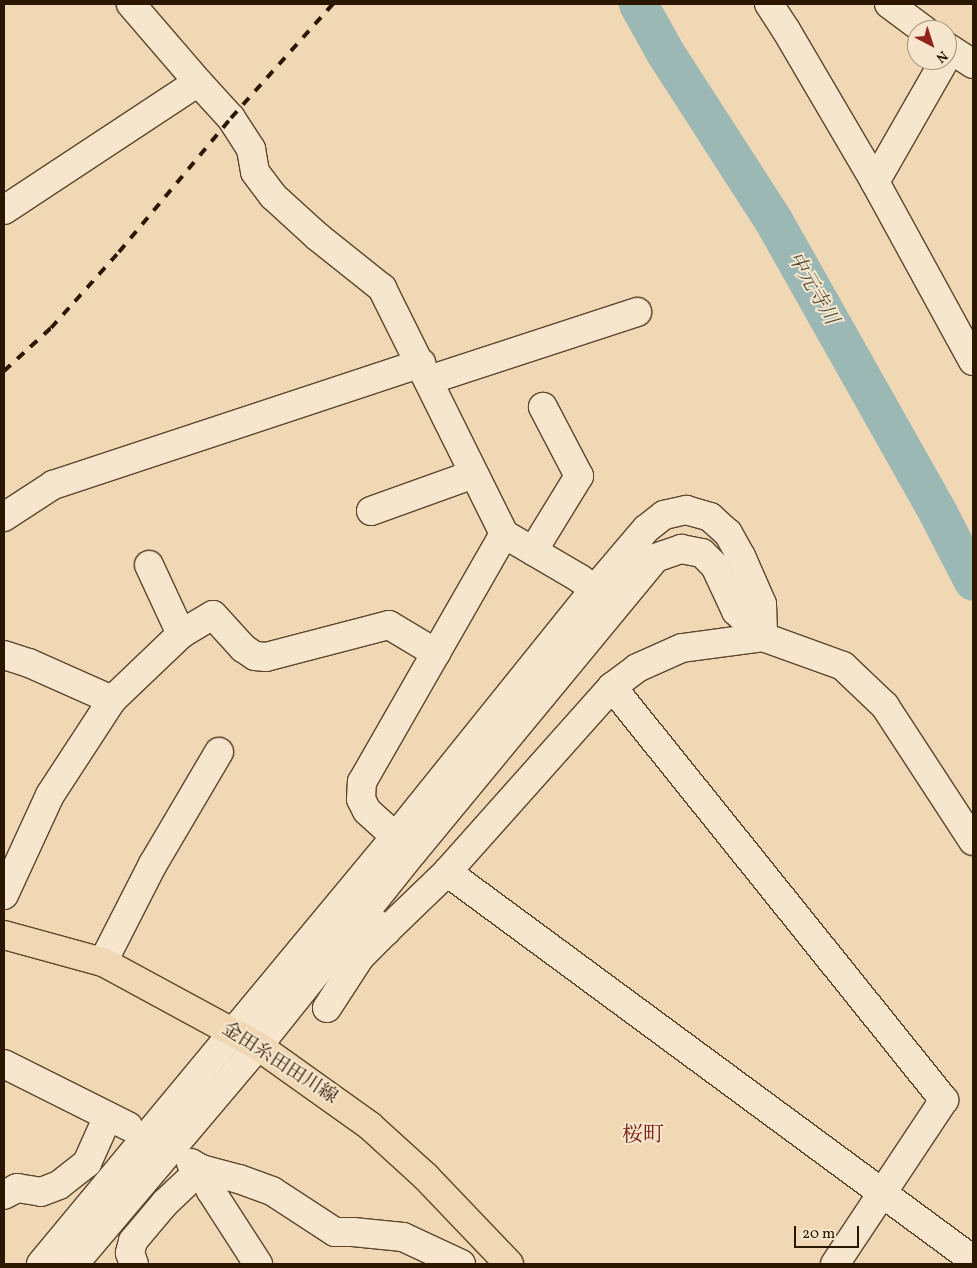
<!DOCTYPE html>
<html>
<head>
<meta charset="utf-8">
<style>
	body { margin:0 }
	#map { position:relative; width:977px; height:1268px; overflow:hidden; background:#f1d8b4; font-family:Vollkorn,"Noto Serif JP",serif }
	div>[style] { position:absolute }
	.river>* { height:39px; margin:-19.5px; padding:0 19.5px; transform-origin:19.5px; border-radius:19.5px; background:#9cb8b4 }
	.roads { filter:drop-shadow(1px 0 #5c462d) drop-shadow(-1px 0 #5c462d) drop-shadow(0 1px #5c462d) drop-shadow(0 -1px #5c462d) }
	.minor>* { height:28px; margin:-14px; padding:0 14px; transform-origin:14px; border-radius:14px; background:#f6e6ce }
	.major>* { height:28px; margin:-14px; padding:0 14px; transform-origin:14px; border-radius:14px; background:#f1d8b4 }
	.rail>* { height:4px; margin-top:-2px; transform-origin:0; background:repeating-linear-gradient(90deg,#2b1600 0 9px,transparent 0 18px) }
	span { translate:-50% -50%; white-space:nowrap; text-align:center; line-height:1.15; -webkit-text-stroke:4px #f6e6ce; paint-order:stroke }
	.street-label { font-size:19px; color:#2b1600 }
	.water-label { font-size:20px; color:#534f3f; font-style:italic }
	.quarter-label { font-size:21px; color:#7a1f14 }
	.frame { position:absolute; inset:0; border:5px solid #2b1600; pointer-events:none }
	.north { position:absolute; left:907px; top:20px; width:50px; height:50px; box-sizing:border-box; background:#f6e6ce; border:1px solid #a5937c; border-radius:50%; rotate:140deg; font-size:14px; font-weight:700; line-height:20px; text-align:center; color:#2b1600 }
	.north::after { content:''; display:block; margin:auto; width:18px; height:22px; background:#8f2418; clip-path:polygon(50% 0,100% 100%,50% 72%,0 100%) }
	.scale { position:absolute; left:794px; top:1226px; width:65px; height:22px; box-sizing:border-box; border:2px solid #2b1600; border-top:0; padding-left:6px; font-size:15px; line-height:18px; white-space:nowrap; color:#2b1600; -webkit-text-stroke:4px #f6e6ce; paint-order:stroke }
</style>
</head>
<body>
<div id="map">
	<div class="river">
		<i style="left:638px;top:4px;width:57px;rotate:60.8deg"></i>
		<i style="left:666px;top:54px;width:197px;rotate:57.2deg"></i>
		<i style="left:773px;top:220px;width:336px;rotate:60.6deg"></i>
		<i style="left:938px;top:513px;width:76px;rotate:62.8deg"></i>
	</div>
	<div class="roads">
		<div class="minor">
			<i style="left:769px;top:4px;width:31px;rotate:57deg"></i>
			<i style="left:786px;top:30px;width:176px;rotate:59.6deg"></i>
			<i style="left:875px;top:182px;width:204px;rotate:61.3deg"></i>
			<i style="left:889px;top:4px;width:44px;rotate:36.6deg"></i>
			<i style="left:947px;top:47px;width:31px;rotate:33deg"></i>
			<i style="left:198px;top:82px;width:49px;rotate:47.5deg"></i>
			<i style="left:231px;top:118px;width:37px;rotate:57deg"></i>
			<i style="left:251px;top:149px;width:23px;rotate:80deg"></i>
			<i style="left:255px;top:172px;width:30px;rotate:53deg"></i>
			<i style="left:273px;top:196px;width:61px;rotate:42.3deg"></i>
			<i style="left:318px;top:237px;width:82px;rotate:38.6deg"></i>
			<i style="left:382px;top:288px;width:275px;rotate:63.6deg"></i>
			<i style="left:504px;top:534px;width:87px;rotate:30.4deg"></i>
			<i style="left:579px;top:578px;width:37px;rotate:35deg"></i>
			<i style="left:875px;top:182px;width:141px;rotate:-60.2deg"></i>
			<i style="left:4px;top:210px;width:232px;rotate:-33.4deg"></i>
			<i style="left:198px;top:82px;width:103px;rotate:-130.7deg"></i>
			<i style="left:429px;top:380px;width:219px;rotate:-18.1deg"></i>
			<i style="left:371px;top:511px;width:109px;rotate:-19.8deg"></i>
			<i style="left:4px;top:517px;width:59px;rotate:-33.1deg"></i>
			<i style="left:53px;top:485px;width:388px;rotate:-18.3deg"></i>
			<i style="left:533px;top:551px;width:88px;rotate:-58.5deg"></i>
			<i style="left:579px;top:476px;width:78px;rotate:-117.6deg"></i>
			<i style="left:149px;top:565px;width:76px;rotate:65.1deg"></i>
			<i style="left:4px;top:655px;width:26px;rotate:18deg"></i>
			<i style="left:29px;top:663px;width:91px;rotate:24deg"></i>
			<i style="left:612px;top:687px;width:530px;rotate:51.21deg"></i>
			<i style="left:944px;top:1100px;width:197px;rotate:123.6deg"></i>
			<i style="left:408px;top:848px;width:55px;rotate:-137.9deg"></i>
			<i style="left:367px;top:811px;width:13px;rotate:-117deg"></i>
			<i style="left:361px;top:799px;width:17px;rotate:-87deg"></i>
			<i style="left:362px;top:782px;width:286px;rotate:-60.2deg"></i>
			<i style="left:447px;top:872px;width:654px;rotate:36.41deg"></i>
			<i style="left:4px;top:895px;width:110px;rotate:-65.3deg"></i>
			<i style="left:50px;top:795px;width:113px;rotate:-56.9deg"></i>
			<i style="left:112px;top:700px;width:95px;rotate:-43.7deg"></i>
			<i style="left:181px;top:634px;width:37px;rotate:-31deg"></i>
			<i style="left:213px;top:615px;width:45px;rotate:47.7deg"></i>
			<i style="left:243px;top:648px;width:14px;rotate:34deg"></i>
			<i style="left:255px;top:656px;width:11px;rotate:5deg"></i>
			<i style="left:266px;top:657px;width:127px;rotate:-14.6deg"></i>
			<i style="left:389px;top:625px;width:55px;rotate:30.8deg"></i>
			<i style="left:363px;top:914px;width:29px;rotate:36deg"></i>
			<i style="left:386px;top:931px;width:85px;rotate:-44deg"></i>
			<i style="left:447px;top:872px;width:248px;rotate:-48.3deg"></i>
			<i style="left:612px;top:687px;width:31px;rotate:-37deg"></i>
			<i style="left:637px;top:668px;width:49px;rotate:-24deg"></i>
			<i style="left:682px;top:648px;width:82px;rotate:-7.7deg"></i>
			<i style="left:103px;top:962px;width:110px;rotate:-63deg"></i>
			<i style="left:153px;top:864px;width:130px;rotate:-59.5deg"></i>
			<i style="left:327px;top:1008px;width:61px;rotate:-57.1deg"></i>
			<i style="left:360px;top:957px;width:37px;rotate:-45deg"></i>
			<i style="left:4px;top:1064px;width:139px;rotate:26.6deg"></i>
			<i style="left:191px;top:1163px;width:12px;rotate:31deg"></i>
			<i style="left:201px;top:1169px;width:39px;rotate:15deg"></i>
			<i style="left:239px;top:1179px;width:35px;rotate:20deg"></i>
			<i style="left:272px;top:1191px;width:75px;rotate:33.1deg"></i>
			<i style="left:335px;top:1232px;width:18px"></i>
			<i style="left:353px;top:1232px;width:50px;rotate:5.7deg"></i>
			<i style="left:403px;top:1237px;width:64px;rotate:25deg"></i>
			<i style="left:201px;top:1169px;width:24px;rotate:66deg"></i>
			<i style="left:211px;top:1191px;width:87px;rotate:57.2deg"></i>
			<i style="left:4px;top:1195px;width:15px;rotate:-28deg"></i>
			<i style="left:17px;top:1188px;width:24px;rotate:9deg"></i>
			<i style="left:41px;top:1192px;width:19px;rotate:-21deg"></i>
			<i style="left:59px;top:1185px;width:36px;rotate:-38deg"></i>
			<i style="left:87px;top:1163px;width:51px;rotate:-65.9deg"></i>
			<i style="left:41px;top:1264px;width:556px;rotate:-50.33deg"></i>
			<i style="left:396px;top:836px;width:316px;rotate:-51.2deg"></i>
			<i style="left:594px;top:590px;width:80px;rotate:-49.6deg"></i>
			<i style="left:646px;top:529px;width:23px;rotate:-38deg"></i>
			<i style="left:664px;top:515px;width:23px;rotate:-13deg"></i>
			<i style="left:686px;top:510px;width:25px;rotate:16deg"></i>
			<i style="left:710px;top:517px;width:24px;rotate:42deg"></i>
			<i style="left:728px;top:533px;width:26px;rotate:61deg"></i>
			<i style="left:741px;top:556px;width:52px;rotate:66.4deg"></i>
			<i style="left:762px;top:604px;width:33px;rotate:88deg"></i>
			<i style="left:74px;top:1264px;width:285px;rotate:-49.8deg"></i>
			<i style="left:258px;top:1046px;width:248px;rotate:-51.4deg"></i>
			<i style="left:413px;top:852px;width:381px;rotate:-50.5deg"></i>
			<i style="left:655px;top:558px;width:28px;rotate:-19deg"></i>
			<i style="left:681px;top:549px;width:21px;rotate:11deg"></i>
			<i style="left:702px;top:553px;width:18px;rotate:45deg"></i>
			<i style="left:715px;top:566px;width:50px;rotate:65deg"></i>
			<i style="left:736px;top:611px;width:37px;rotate:44deg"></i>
			<i style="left:763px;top:637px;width:85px;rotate:19.9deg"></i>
			<i style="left:843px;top:666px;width:58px;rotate:43.6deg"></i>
			<i style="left:885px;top:706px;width:161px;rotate:56.9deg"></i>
			<i style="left:134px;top:1264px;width:12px;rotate:-110deg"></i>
			<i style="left:130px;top:1253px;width:12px;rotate:-76deg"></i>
			<i style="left:133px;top:1241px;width:50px;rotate:-49.9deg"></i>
			<i style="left:165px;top:1203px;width:50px;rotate:-43.4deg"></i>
		</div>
		<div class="major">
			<i style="left:4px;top:935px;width:103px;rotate:15.3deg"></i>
			<i style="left:103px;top:962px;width:176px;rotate:28.5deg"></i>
			<i style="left:258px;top:1046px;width:138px;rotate:35.5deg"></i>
			<i style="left:370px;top:1126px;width:76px;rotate:42.3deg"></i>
			<i style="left:426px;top:1177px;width:120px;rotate:46.3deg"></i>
		</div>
	</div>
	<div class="rail">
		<i style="left:4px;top:371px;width:64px;rotate:-42.5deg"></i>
		<i style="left:51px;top:328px;width:102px;rotate:-48.2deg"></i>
		<i style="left:119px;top:252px;width:175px;rotate:-50.1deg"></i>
		<i style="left:231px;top:118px;width:153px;rotate:-48.2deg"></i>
	</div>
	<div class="street-label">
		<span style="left:279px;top:1064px;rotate:33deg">金田糸田田川線</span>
	</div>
	<div class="water-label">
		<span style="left:812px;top:289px;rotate:60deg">中元寺川</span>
	</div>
	<div class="quarter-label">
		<span style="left:643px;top:1136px">桜町</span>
	</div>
	<div class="frame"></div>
	<div class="north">N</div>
	<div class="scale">20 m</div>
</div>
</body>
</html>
